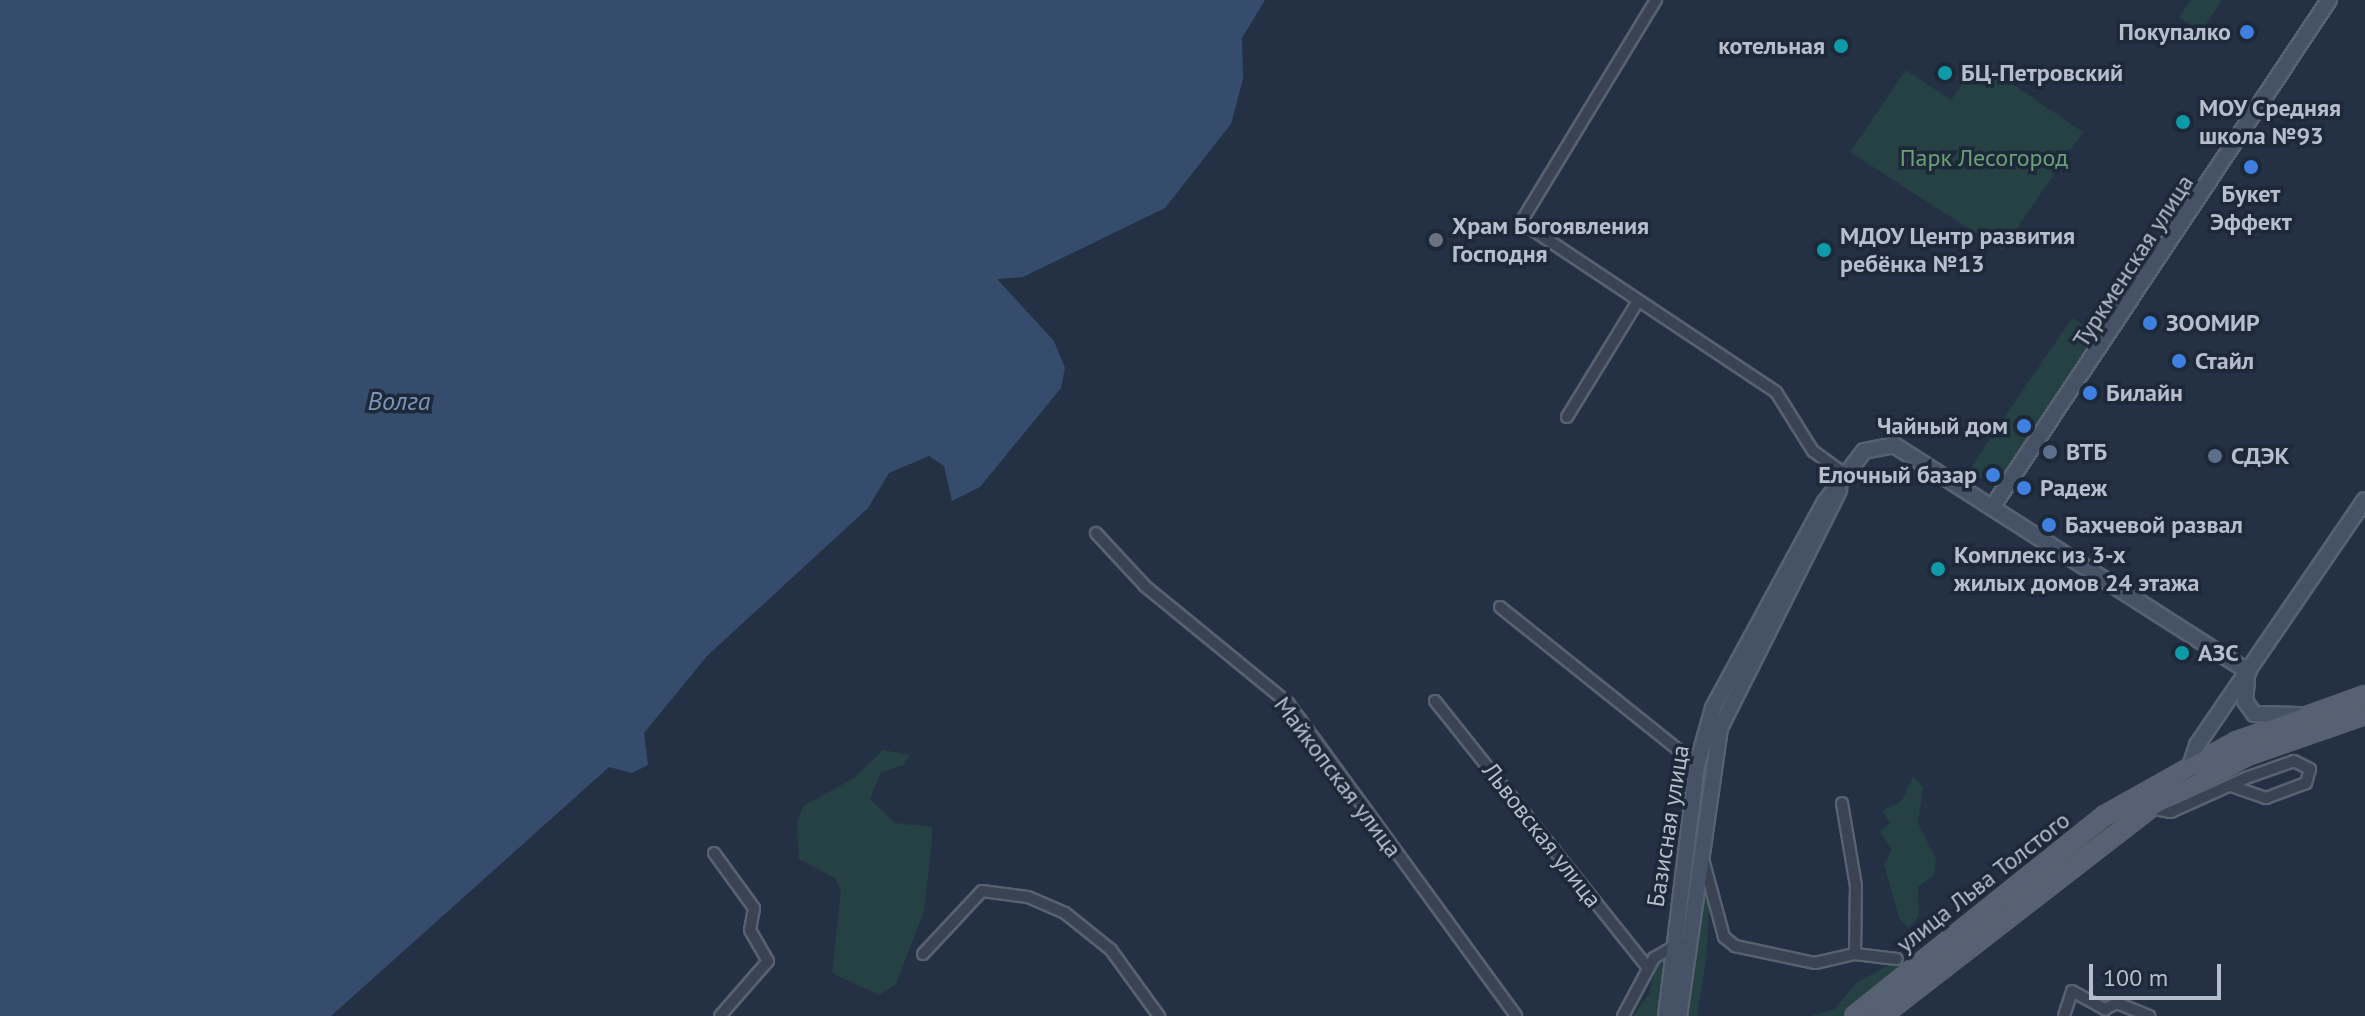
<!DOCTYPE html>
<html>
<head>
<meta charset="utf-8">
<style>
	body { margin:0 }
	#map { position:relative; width:2365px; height:1016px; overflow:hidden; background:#243144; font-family:"PT Sans",sans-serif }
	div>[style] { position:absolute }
	.green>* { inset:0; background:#264144 }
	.water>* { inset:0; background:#364c6c }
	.roads { filter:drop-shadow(2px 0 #576170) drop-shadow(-2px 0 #576170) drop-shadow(0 2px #576170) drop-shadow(0 -2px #576170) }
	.street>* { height:10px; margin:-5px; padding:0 5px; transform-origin:5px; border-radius:5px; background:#394353 }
	.secondary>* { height:14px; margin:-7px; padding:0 7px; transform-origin:7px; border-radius:7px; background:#465266 }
	.primary>* { height:16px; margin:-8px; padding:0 8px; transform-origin:8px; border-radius:8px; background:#566273 }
	.dots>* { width:22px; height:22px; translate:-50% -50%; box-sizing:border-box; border:4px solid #1d2838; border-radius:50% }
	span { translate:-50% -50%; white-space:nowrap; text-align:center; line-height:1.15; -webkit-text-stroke:7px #1d2838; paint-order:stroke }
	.poi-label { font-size:24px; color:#b6becd; font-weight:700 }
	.right { translate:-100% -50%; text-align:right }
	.left { translate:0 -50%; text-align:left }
	.park-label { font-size:24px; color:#6ba077 }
	.street-label { font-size:24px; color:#b6becd }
	.water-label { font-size:26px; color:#7b94b6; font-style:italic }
	.scale { position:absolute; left:2089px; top:964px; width:132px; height:36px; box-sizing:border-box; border:4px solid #b6becd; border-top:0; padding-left:10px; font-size:24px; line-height:28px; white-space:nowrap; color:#b6becd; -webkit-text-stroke:6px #1d2838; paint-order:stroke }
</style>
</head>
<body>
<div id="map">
	<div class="green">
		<i style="clip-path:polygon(2191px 0,2222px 0,2201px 32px,2179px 17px)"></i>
		<i style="clip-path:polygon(1978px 61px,2083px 132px,2002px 250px,1850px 152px,1906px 70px,1951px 100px)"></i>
		<i style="clip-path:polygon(2072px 318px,2099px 335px,1997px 489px,1969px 470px)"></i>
		<i style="clip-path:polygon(883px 750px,910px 755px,904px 765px,881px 772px,870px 799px,895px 823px,932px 827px,932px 838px,924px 911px,896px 984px,879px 995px,832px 973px,841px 892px,835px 878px,799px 859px,797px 823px,803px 806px,854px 778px)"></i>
		<i style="clip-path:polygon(1913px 776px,1923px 787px,1918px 823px,1936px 859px,1934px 875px,1918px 887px,1919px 916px,1909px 928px,1899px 918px,1884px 864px,1892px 850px,1880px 831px,1890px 824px,1883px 810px,1901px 802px)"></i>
		<i style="clip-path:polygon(1703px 881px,1710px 895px,1706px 961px,1697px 1016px,1686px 1016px)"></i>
		<i style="clip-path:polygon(1662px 962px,1661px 1016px,1633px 1016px,1649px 994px,1656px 965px)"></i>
		<i style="clip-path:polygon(1894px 962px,1903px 972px,1848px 1016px,1811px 1016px,1835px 1009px,1856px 983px)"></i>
	</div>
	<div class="water">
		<i style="clip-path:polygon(0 0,1265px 0,1242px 38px,1243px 79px,1231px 124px,1165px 208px,1023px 277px,997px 279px,1054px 341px,1065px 368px,1061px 388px,980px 487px,952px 501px,944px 466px,929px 456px,889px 473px,868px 508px,707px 656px,644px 733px,648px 765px,632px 773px,609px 767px,331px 1016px,0 1016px)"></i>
	</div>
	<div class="roads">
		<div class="street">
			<i style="left:1656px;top:0;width:260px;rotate:121.3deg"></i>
			<i style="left:1521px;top:222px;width:306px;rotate:33.7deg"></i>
			<i style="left:1776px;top:392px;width:70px;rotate:57.9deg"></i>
			<i style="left:1813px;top:451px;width:41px;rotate:36deg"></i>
			<i style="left:1567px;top:417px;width:136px;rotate:-58.5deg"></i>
			<i style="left:1096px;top:533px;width:72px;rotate:47.2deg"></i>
			<i style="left:1145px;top:586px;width:185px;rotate:39.3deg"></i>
			<i style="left:1288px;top:703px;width:387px;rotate:53.9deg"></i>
			<i style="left:1500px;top:607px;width:253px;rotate:38.7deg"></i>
			<i style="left:1435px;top:701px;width:342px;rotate:51.4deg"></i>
			<i style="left:2150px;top:808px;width:21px;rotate:11deg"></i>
			<i style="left:2171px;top:812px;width:82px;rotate:-24.4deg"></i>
			<i style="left:2246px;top:778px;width:51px;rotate:-19.5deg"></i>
			<i style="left:2294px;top:761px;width:18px;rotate:27deg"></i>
			<i style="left:2310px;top:769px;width:15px;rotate:106deg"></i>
			<i style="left:2306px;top:783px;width:43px;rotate:159.4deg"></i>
			<i style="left:2266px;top:798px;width:36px;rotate:-161deg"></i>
			<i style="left:714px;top:853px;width:68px;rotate:54deg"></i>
			<i style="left:754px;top:908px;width:22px;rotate:100deg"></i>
			<i style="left:750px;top:930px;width:36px;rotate:60deg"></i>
			<i style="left:768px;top:961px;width:73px;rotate:131.1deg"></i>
			<i style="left:1703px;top:859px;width:81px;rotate:74.9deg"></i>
			<i style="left:1724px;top:937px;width:14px;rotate:39deg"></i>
			<i style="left:1735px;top:946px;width:82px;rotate:12deg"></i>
			<i style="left:1815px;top:963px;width:41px;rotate:-12.7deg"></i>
			<i style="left:1855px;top:954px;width:68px;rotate:-89.2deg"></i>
			<i style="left:1856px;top:886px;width:84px;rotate:-99.6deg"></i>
			<i style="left:923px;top:954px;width:86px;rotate:-46.9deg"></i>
			<i style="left:982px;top:891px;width:46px;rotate:7.4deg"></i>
			<i style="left:1028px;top:897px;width:40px;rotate:23.4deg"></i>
			<i style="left:1065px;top:913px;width:59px;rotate:38.8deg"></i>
			<i style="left:1111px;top:950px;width:82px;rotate:54deg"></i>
			<i style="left:1855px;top:954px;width:42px;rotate:6.8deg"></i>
			<i style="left:1623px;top:1016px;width:66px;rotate:-61.9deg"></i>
			<i style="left:1654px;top:958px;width:30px;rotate:-30deg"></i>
			<i style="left:2064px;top:1016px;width:26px;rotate:-72deg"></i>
			<i style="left:2072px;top:991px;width:38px;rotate:29deg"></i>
			<i style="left:2105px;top:1009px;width:13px;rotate:-27deg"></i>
			<i style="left:2117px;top:1003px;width:35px;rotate:22deg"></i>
		</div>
		<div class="secondary">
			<i style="left:1995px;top:503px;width:604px;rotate:-56.42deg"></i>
			<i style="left:2247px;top:680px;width:21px;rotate:95deg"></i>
			<i style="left:2245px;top:701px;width:16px;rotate:55deg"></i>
			<i style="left:2254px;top:714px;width:44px;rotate:1.3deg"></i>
			<i style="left:2187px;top:776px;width:33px;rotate:-72deg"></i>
			<i style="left:2197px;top:745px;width:297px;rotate:-55.6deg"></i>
			<i style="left:1666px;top:1016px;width:253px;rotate:-83deg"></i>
			<i style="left:1697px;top:765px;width:59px;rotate:-74.3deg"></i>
			<i style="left:1713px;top:708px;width:234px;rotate:-61.5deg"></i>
			<i style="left:1825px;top:502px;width:64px;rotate:-52.6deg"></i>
			<i style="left:1864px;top:451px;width:31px;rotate:-11deg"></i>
			<i style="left:1894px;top:445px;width:421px;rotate:32.6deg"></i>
			<i style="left:1679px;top:1016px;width:291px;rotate:-81.9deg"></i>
			<i style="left:1720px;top:728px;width:266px;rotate:-63.4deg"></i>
		</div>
		<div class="primary">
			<i style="left:1854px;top:1016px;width:322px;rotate:-38.7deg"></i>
			<i style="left:2105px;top:815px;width:151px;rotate:-29.3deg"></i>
			<i style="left:2237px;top:741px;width:136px;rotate:-19.8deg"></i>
			<i style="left:1882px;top:1016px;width:339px;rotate:-37.8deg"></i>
			<i style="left:2150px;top:808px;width:110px;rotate:-28.2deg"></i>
			<i style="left:2247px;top:756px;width:125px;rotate:-19.2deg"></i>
		</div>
	</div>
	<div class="dots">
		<i style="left:2247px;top:32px;background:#3f7fe0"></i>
		<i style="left:1841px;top:46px;background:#0f9aa8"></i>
		<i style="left:1945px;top:73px;background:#0f9aa8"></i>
		<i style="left:2183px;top:122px;background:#0f9aa8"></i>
		<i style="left:2251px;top:167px;background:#3f7fe0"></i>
		<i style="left:1436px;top:240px;background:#6b7280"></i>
		<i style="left:1824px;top:250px;background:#0f9aa8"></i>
		<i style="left:2150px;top:323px;background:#3f7fe0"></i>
		<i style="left:2179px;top:361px;background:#3f7fe0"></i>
		<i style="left:2090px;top:393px;background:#3f7fe0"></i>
		<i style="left:2024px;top:426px;background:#3f7fe0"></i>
		<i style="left:2050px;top:452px;background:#5c6f8a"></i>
		<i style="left:2215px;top:456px;background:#5c6f8a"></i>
		<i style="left:1993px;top:475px;background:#3f7fe0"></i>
		<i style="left:2024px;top:488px;background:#3f7fe0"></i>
		<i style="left:2049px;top:525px;background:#3f7fe0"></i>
		<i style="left:1938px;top:569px;background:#0f9aa8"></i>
		<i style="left:2182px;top:653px;background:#0f9aa8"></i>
	</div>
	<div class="poi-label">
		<span class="right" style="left:2231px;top:32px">Покупалко</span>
		<span class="right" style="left:1825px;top:46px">котельная</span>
		<span class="left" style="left:1961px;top:73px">БЦ-Петровский</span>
		<span class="left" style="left:2199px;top:122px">МОУ Средняя<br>школа №93</span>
		<span style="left:2251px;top:208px">Букет<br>Эффект</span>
		<span class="left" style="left:1452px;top:240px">Храм Богоявления<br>Господня</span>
		<span class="left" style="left:1840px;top:250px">МДОУ Центр развития<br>ребёнка №13</span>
		<span class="left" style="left:2166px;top:323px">ЗООМИР</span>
		<span class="left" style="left:2195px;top:361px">Стайл</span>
		<span class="left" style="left:2106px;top:393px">Билайн</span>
		<span class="right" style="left:2008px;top:426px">Чайный дом</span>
		<span class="left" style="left:2066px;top:452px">ВТБ</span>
		<span class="left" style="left:2231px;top:456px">СДЭК</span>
		<span class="right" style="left:1977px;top:475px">Елочный базар</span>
		<span class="left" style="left:2040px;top:488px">Радеж</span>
		<span class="left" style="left:2065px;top:525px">Бахчевой развал</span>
		<span class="left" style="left:1954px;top:569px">Комплекс из 3-х<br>жилых домов 24 этажа</span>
		<span class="left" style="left:2198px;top:653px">АЗС</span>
	</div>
	<div class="park-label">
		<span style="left:1984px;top:158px">Парк Лесогород</span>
	</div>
	<div class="street-label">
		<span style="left:2133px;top:261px;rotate:-57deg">Туркменская улица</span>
		<span style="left:1338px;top:777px;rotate:53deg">Майкопская улица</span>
		<span style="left:1668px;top:826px;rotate:-81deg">Базисная улица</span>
		<span style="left:1542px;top:835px;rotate:52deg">Львовская улица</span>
		<span style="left:1983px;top:882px;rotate:-38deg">улица Льва Толстого</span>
	</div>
	<div class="water-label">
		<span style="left:399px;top:401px">Волга</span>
	</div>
	<div class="scale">100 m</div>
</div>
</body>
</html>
